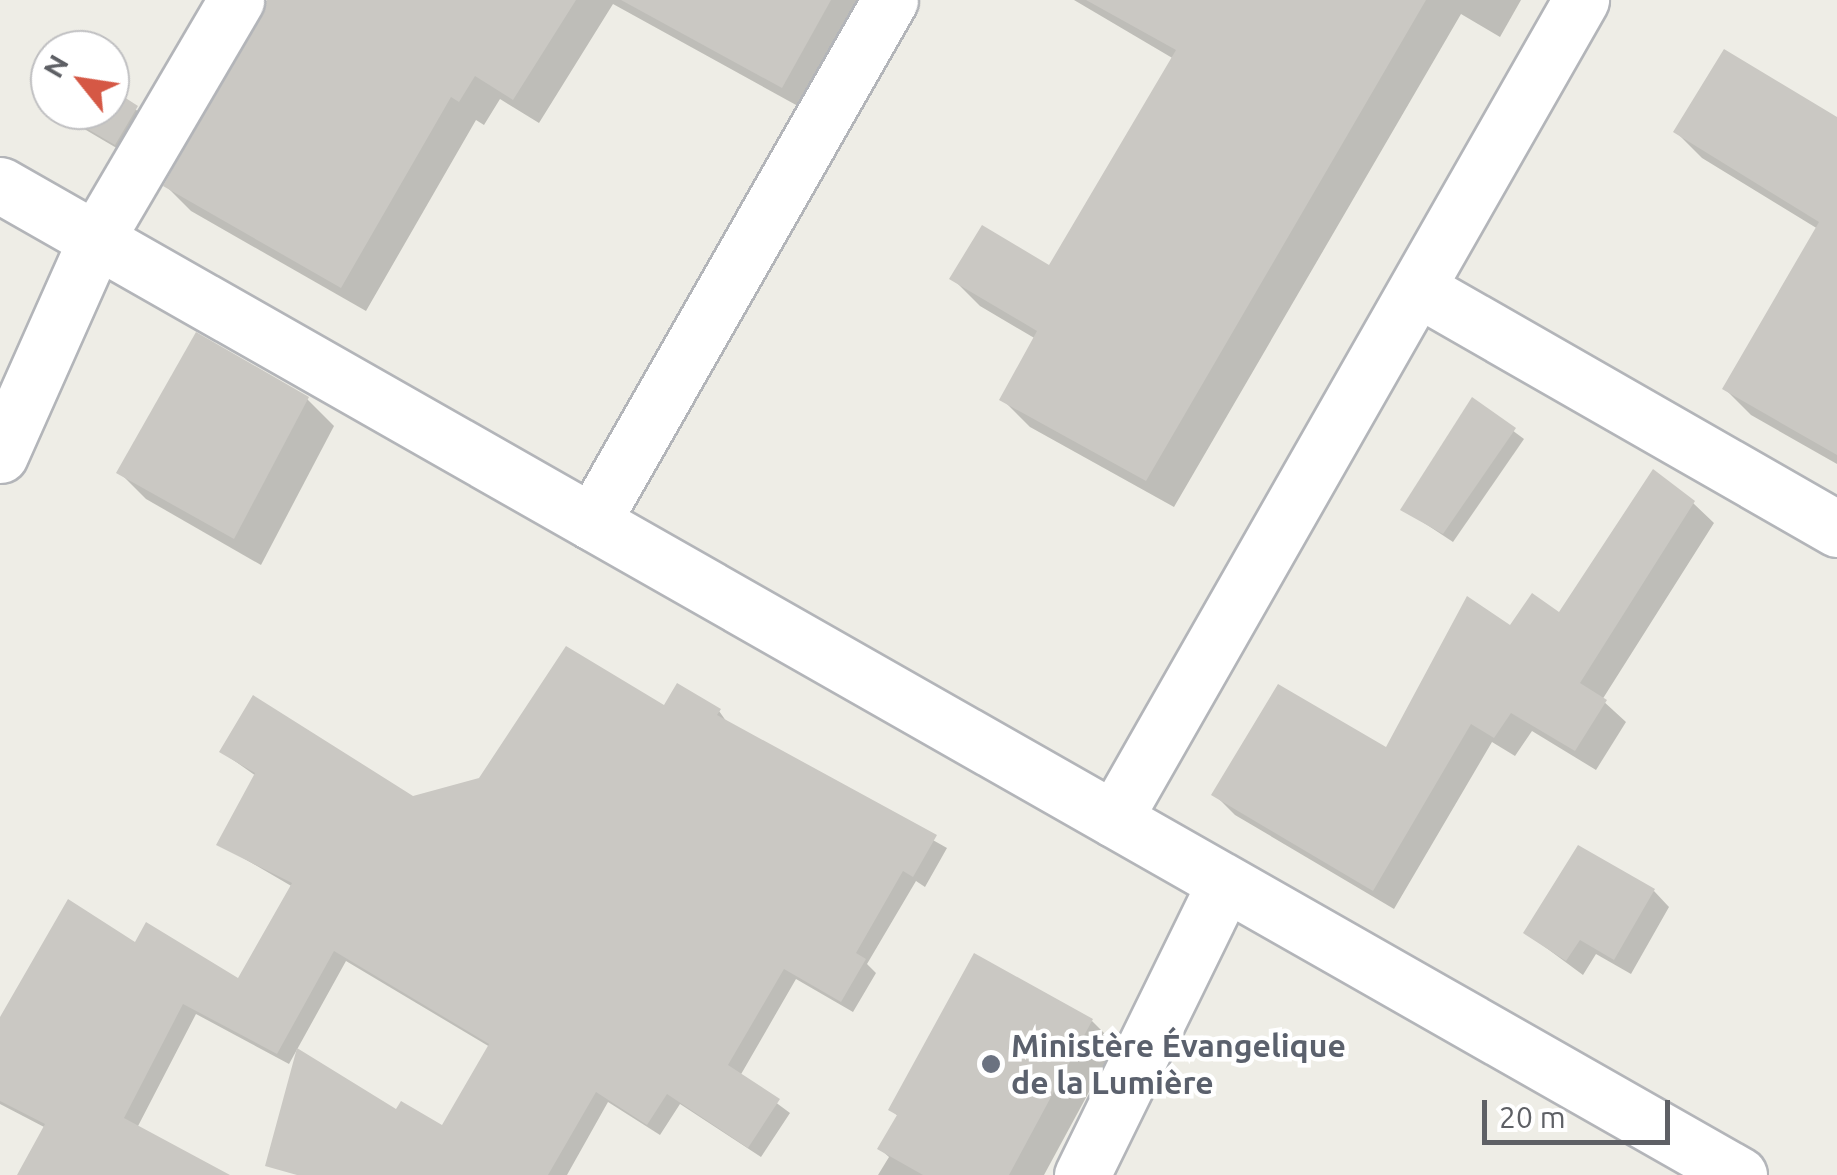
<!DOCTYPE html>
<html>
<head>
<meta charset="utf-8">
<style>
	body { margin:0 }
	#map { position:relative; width:1837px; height:1175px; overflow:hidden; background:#eeede6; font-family:Ubuntu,sans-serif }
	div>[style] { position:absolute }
	.shadow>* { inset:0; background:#0003 }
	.building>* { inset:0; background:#cac8c3 }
	.roads { filter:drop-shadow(2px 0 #b3b5b9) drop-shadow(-2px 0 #b3b5b9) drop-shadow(0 2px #b3b5b9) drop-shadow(0 -2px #b3b5b9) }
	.street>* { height:55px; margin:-27.5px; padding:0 27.5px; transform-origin:27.5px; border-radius:27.5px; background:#fff }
	.dots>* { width:28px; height:28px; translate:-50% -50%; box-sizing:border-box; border:5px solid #fff; border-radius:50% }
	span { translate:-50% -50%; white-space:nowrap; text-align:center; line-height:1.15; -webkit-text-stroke:9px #fff; paint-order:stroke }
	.worship-label { font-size:32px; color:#5b616d; font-weight:700 }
	.left { translate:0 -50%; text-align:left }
	.north { position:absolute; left:30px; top:30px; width:100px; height:100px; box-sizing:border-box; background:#fff; border:2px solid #bfbfc1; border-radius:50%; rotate:300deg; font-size:28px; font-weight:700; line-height:40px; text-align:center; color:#5e6065 }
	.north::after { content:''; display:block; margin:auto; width:35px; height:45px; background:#d55845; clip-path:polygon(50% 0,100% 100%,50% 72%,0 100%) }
	.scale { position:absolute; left:1482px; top:1100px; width:188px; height:45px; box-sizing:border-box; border:5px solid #5e6065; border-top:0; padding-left:12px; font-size:30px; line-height:35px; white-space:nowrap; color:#5e6065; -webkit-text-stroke:8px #fff; paint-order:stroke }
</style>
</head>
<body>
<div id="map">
	<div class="shadow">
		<i style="clip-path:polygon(312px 0,869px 0,807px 111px,613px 4px,539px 123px,500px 99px,484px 125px,476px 120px,366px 311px,191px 211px,166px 186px)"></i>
		<i style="clip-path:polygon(1074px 0,1521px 0,1500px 37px,1461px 14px,1174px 507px,1030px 427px,1002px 399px,1036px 339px,980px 306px,953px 279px,1049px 268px,1174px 59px)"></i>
		<i style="clip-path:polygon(50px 65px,50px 109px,32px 94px)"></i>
		<i style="clip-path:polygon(110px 91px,146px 117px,125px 153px,52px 110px,110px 110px)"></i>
		<i style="clip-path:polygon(1837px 120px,1837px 464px,1751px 415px,1725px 389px,1818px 229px,1702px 158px,1676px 132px)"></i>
		<i style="clip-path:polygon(307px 399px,334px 426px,261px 565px,146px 499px,119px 472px)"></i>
		<i style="clip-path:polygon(1473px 401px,1524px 439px,1453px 542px,1403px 509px)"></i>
		<i style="clip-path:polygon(1693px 503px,1714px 523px,1602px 700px,1626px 722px,1596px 770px,1532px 731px,1515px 756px,1492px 742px,1394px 909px,1235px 815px,1215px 795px,1387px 751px,1511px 628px,1560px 616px)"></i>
		<i style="clip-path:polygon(665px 709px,719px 711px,729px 725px,947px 848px,925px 887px,916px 881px,867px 964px,876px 973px,853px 1012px,796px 979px,740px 1076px,790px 1113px,761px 1157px,680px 1104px,660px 1135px,608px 1102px,567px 1175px,325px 1175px,397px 1113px,443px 1128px,490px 1047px,346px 961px,289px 1064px,196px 1014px,137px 1128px,225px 1175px,20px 1175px,46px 1128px,0 1104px,0 1032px,136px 945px,239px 981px,293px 887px,219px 844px,256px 776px,222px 752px,412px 799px,481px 781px)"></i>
		<i style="clip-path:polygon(1654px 891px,1669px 907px,1631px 974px,1596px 954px,1583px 975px,1526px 933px)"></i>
		<i style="clip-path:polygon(1092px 1021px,1115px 1044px,1044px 1175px,878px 1175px,889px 1157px,880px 1149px,899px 1117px,891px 1110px)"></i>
	</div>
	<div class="building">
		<i style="clip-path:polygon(267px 0,576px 0,513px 100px,475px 76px,459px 102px,451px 97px,341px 288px,163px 186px)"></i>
		<i style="clip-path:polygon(621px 0,831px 0,782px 88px)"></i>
		<i style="clip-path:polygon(1086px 0,1426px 0,1146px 481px,999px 400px,1037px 331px,949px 279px,982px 225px,1049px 265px,1176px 50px)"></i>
		<i style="clip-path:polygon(1724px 49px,1837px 117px,1837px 455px,1722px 389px,1819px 222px,1673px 132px)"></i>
		<i style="clip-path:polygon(110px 88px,138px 106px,115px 145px,55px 110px,110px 110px)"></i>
		<i style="clip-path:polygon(196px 332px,309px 397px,234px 539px,116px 473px)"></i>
		<i style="clip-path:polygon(1472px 397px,1516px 428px,1443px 534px,1400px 510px)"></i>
		<i style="clip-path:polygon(1653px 469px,1695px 501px,1580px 683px,1607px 700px,1575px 751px,1511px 713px,1494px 738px,1471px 724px,1373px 891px,1211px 795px,1278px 684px,1386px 747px,1467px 596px,1510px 625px,1532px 593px,1559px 612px)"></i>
		<i style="clip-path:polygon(566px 646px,664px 705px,677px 683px,721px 709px,717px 715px,937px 835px,913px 877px,903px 871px,856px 953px,866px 959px,841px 1002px,784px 969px,728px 1065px,780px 1099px,748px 1148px,667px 1094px,647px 1125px,596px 1092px,548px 1175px,297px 1175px,265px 1166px,297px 1048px,396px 1109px,401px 1101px,442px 1125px,489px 1044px,334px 951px,277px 1054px,183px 1004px,124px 1118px,230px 1175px,17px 1175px,45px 1124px,0 1101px,0 1017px,68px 899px,135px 942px,146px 922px,238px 978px,292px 883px,216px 845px,255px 773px,219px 752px,253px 695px,413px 796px,479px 778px)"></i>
		<i style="clip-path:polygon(1578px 845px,1655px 889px,1614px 960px,1580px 940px,1566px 961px,1523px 933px)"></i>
		<i style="clip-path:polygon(974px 953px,1093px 1019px,1009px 1175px,923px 1175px,877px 1149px,897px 1115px,888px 1110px)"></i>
	</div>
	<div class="roads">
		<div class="street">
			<i style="left:0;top:185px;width:2001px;rotate:29.65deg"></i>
			<i style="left:1420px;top:290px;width:481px;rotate:29.8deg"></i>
			<i style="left:0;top:455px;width:236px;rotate:-66deg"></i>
			<i style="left:96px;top:239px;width:277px;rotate:-59.6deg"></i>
			<i style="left:592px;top:522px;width:601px;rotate:-60.28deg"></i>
			<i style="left:1114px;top:819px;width:943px;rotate:-60.31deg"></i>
			<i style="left:1082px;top:1175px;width:325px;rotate:-63.9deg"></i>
		</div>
	</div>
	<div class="dots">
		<i style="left:991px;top:1064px;background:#6b7280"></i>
	</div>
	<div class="worship-label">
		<span class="left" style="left:1011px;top:1064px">Ministère Évangelique<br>de la Lumière</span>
	</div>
	<div class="north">N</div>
	<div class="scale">20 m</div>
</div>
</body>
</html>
